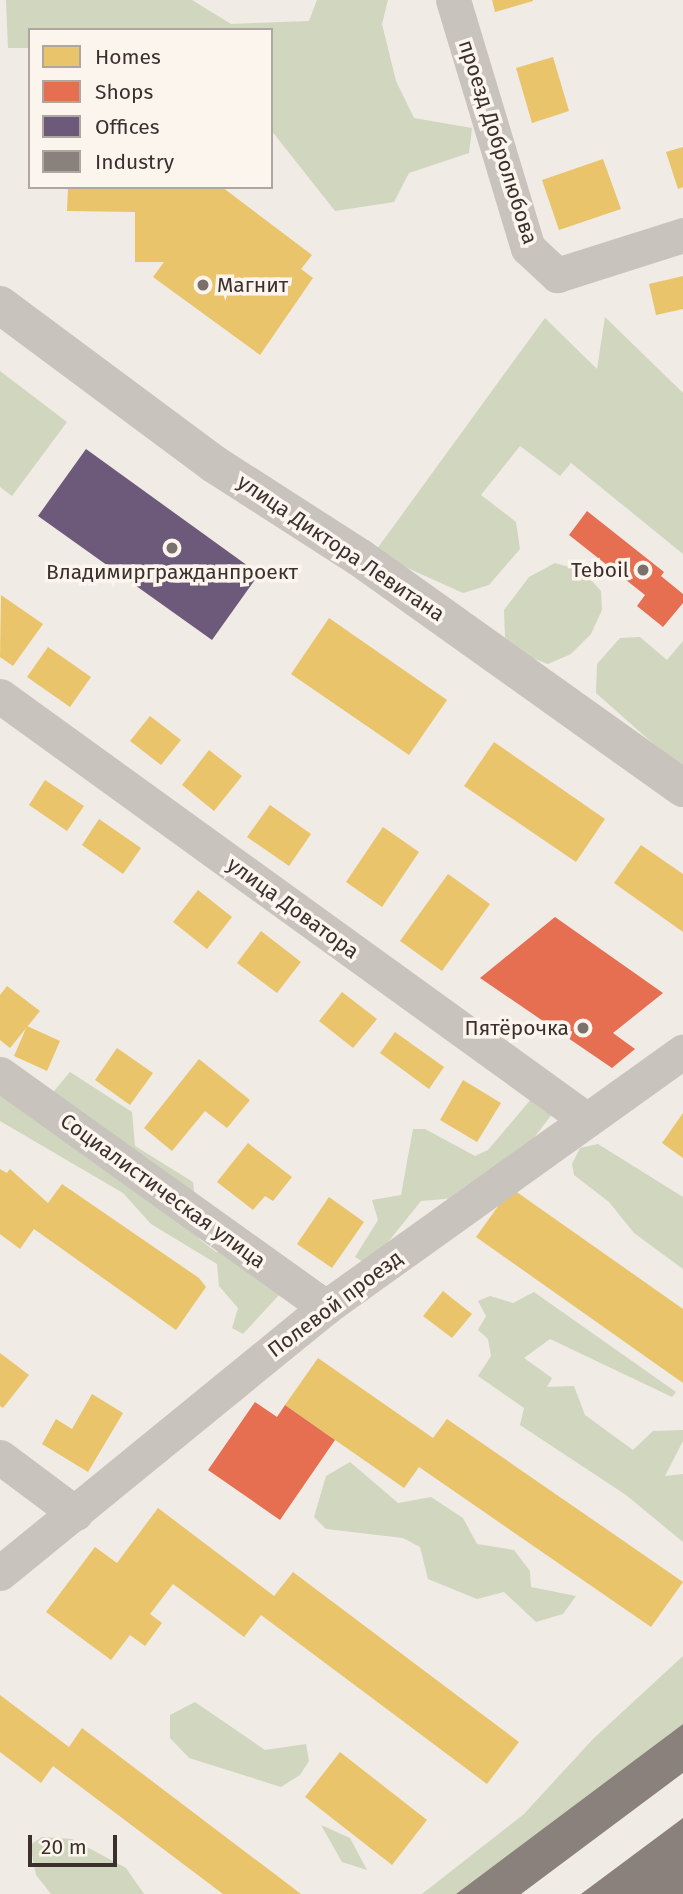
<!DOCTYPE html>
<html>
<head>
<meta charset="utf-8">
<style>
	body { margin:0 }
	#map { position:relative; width:683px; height:1894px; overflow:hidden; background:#f0ebe5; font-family:"Fira Sans",sans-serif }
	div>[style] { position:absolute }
	.green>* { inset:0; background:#d1d6bf }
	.homes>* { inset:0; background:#e9c46a }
	.shops>* { inset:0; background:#e76f51 }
	.offices>* { inset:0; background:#6d597a }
	.industry>* { inset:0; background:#8a817c }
	.minor>* { height:35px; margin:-17.5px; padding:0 17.5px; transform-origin:17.5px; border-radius:17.5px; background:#c9c3be }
	.tertiary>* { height:38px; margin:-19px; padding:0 19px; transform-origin:19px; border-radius:19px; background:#c9c3be }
	.dots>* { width:19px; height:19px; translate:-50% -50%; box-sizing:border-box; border:4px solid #fbf5ee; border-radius:50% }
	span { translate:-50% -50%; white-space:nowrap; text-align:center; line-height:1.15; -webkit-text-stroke:7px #fbf5ee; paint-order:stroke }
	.street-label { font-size:21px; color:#3b302b }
	.poi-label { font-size:21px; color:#3b302b }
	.left { translate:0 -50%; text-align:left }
	.right { translate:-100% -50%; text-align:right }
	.legend { position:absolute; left:28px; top:28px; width:245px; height:161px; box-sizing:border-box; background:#fbf5ee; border:2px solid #aea6a0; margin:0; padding:9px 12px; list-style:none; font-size:21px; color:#3b302b }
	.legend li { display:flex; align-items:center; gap:14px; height:35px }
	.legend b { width:35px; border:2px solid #aea6a0 }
	.scale { position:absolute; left:28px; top:1835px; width:89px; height:32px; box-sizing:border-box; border:4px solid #3b302b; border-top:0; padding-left:9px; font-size:21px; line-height:24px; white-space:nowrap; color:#3b302b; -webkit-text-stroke:5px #fbf5ee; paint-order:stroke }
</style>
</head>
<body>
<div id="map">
	<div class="green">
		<i style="clip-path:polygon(6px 0,192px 0,231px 24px,309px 21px,317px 0,388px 0,382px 24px,396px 81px,414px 118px,472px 128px,469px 153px,409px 173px,394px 202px,335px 211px,271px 130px,271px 30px,30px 30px,30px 48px,8px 48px)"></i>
		<i style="clip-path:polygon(605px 317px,683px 393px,683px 554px,571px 463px,560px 476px,520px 446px,481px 495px,516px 522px,520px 549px,489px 585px,463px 593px,374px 553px,545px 318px,597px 369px)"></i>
		<i style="clip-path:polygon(0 371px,67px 422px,12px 496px,0 487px)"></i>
		<i style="clip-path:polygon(555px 563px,583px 571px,601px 591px,602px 610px,591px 634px,571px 654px,548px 664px,524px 655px,505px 637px,504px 610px,529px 577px)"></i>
		<i style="clip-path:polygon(640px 637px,667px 660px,683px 641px,683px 770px,596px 693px,597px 664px,620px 638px)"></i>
		<i style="clip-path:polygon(0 1067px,49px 1097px,70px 1072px,132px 1112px,135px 1146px,193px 1182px,199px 1239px,216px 1252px,268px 1251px,292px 1281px,243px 1334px,232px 1328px,238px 1308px,219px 1286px,217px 1264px,151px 1224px,123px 1193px,0 1121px)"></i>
		<i style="clip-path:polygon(532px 1098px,556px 1109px,533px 1139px,456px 1198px,421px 1201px,380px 1252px,363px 1262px,355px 1257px,378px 1220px,372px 1200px,401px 1195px,413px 1129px,425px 1129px,475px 1156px,488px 1150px)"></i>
		<i style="clip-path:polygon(598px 1144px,683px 1197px,683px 1269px,634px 1233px,609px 1202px,574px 1175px,572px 1164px,580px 1148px)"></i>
		<i style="clip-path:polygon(534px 1292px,676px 1392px,672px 1397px,550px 1339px,524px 1358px,552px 1378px,547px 1387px,574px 1386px,585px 1415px,633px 1450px,653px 1431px,683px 1430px,683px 1441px,665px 1476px,683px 1474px,683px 1542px,626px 1495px,520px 1425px,524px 1408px,478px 1376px,491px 1356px,488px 1339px,478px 1330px,486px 1316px,478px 1301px,490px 1296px,513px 1303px)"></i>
		<i style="clip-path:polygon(350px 1462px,398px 1503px,431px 1497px,463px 1518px,477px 1544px,514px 1550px,530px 1571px,531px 1587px,576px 1596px,563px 1614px,536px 1622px,504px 1592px,477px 1599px,428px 1579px,420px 1547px,403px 1538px,326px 1529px,314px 1517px,326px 1476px)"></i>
		<i style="clip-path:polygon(683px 1656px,683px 1724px,456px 1894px,422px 1894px,524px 1814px,593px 1739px)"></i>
		<i style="clip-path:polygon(195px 1702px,265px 1750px,306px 1744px,309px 1761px,300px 1775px,281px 1787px,189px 1758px,170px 1738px,170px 1715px)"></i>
		<i style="clip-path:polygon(321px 1825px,350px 1838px,367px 1870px,342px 1862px)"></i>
		<i style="clip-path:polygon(42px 1837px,72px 1839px,126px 1868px,144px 1894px,51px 1894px,36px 1875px,30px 1845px)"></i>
	</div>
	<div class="homes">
		<i style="clip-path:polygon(492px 0,533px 0,533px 1px,495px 12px)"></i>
		<i style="clip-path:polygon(553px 57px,569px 111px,532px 123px,516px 68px)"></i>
		<i style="clip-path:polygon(683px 147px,683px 187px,678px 189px,666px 152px)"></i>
		<i style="clip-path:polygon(603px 159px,621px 209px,559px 230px,542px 180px)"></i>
		<i style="clip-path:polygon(68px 187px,222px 187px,312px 255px,301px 269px,313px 278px,260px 355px,153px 277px,164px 262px,135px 262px,135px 212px,67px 211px)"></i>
		<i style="clip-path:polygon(683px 276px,683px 309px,656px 315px,649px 284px)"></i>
		<i style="clip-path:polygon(1px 595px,43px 624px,13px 666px,0 657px)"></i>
		<i style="clip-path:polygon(329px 618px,447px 700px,409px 755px,291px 674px)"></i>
		<i style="clip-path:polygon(48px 647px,91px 677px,70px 707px,27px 677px)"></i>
		<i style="clip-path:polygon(150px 716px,181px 740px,161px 765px,130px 741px)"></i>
		<i style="clip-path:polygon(494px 742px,605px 819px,576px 862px,464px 786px)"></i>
		<i style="clip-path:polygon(209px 750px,242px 776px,214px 811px,182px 785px)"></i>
		<i style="clip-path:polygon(45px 780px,84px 806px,67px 831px,29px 805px)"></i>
		<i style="clip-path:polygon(270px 805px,311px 834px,289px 866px,247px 837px)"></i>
		<i style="clip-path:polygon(99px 819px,141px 848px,123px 874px,82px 845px)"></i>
		<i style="clip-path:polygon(383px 827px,419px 852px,382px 907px,346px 882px)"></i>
		<i style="clip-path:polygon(641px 845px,683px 874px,683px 932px,614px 883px)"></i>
		<i style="clip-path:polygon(448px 874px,490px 904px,442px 971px,400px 941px)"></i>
		<i style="clip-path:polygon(198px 890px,232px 917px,207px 949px,173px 922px)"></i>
		<i style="clip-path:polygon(261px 931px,301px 962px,277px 993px,237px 963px)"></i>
		<i style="clip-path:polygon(7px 986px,40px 1011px,10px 1048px,0 1040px,0 995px)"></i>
		<i style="clip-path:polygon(342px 992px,377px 1019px,353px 1048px,319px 1021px)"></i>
		<i style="clip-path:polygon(27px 1026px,60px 1041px,47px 1071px,14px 1056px)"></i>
		<i style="clip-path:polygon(395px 1032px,444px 1067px,429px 1089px,380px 1053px)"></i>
		<i style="clip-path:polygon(117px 1048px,153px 1073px,130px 1105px,95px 1080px)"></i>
		<i style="clip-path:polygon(199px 1059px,250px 1100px,227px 1128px,205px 1111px,172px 1151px,144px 1128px)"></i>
		<i style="clip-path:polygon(463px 1080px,501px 1103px,477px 1142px,440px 1120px)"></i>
		<i style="clip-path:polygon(683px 1113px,683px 1158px,662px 1143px)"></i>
		<i style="clip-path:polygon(248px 1143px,292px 1177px,273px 1201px,265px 1196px,253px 1210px,217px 1182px)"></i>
		<i style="clip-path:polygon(0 1169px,7px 1173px,10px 1169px,48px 1203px,62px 1184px,199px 1278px,206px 1287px,176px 1330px,34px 1229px,20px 1249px,0 1234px)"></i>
		<i style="clip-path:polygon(511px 1188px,683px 1309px,683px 1383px,476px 1237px)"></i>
		<i style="clip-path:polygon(329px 1197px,364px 1222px,332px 1268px,297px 1244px)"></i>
		<i style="clip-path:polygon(443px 1291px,472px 1314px,452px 1338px,423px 1316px)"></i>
		<i style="clip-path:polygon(0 1353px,29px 1375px,3px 1408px,0 1406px)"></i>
		<i style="clip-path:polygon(318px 1358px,433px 1438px,447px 1419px,683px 1582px,651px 1627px,419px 1467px,404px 1488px,285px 1405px)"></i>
		<i style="clip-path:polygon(92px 1394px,123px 1413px,88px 1472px,42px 1444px,56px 1419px,72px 1429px)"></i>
		<i style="clip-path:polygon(158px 1508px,274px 1596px,293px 1572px,519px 1742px,487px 1784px,261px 1615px,244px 1637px,173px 1584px,150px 1614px,162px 1623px,145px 1646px,130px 1635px,111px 1660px,46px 1612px,95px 1547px,117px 1563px)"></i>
		<i style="clip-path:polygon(0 1695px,69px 1747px,82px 1728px,301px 1894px,223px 1894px,53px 1766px,41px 1783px,0 1752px)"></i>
		<i style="clip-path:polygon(340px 1752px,427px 1820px,392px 1865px,305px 1797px)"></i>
	</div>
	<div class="shops">
		<i style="clip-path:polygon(587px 511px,664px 572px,661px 576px,683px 594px,683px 603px,663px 627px,637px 606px,645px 595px,569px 535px)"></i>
		<i style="clip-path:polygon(555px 917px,663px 993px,613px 1033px,635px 1049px,612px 1068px,480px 978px)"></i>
		<i style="clip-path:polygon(255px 1402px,277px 1417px,285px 1405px,335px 1440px,280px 1520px,208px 1470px)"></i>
	</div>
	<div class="offices">
		<i style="clip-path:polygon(86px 449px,259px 574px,212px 640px,38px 516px)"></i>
	</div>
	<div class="industry">
		<i style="clip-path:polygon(683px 1724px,683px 1773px,521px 1894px,456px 1894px)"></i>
		<i style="clip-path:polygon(683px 1818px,683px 1894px,581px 1894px)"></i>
	</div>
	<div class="minor">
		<i style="left:453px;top:0;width:259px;rotate:73.2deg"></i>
		<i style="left:528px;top:248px;width:40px;rotate:43deg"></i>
		<i style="left:557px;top:275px;width:132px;rotate:-17.6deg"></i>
		<i style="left:0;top:696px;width:724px;rotate:35.84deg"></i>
		<i style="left:0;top:1074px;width:401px;rotate:35.6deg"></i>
		<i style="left:0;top:1457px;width:94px;rotate:36.7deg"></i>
		<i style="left:0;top:1573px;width:421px;rotate:-39.2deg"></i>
		<i style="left:326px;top:1307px;width:439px;rotate:-35.6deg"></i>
	</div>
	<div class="tertiary">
		<i style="left:0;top:305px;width:267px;rotate:36.6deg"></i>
		<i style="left:214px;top:464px;width:172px;rotate:32.7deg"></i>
		<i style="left:359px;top:557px;width:398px;rotate:35.5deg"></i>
	</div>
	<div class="dots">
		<i style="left:203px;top:285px;background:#7a716c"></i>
		<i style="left:172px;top:548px;background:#7a716c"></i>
		<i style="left:643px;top:570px;background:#7a716c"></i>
		<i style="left:583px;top:1028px;background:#7a716c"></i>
	</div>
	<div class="street-label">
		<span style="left:498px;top:142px;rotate:72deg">проезд Добролюбова</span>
		<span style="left:341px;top:548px;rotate:34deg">улица Диктора Левитана</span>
		<span style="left:293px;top:908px;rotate:36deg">улица Доватора</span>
		<span style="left:163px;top:1191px;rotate:36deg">Социалистическая улица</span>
		<span style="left:335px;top:1304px;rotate:-37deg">Полевой проезд</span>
	</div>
	<div class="poi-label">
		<span class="left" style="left:217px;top:285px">Магнит</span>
		<span class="right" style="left:629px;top:570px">Teboil</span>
		<span style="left:172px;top:572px">Владимиргражданпроект</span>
		<span class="right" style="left:569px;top:1028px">Пятёрочка</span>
	</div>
	<ul class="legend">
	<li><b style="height:19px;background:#e9c46a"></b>Homes</li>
	<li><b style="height:19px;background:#e76f51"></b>Shops</li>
	<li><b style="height:19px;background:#6d597a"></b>Offices</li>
	<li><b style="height:19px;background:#8a817c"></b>Industry</li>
	</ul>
	<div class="scale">20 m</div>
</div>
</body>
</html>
